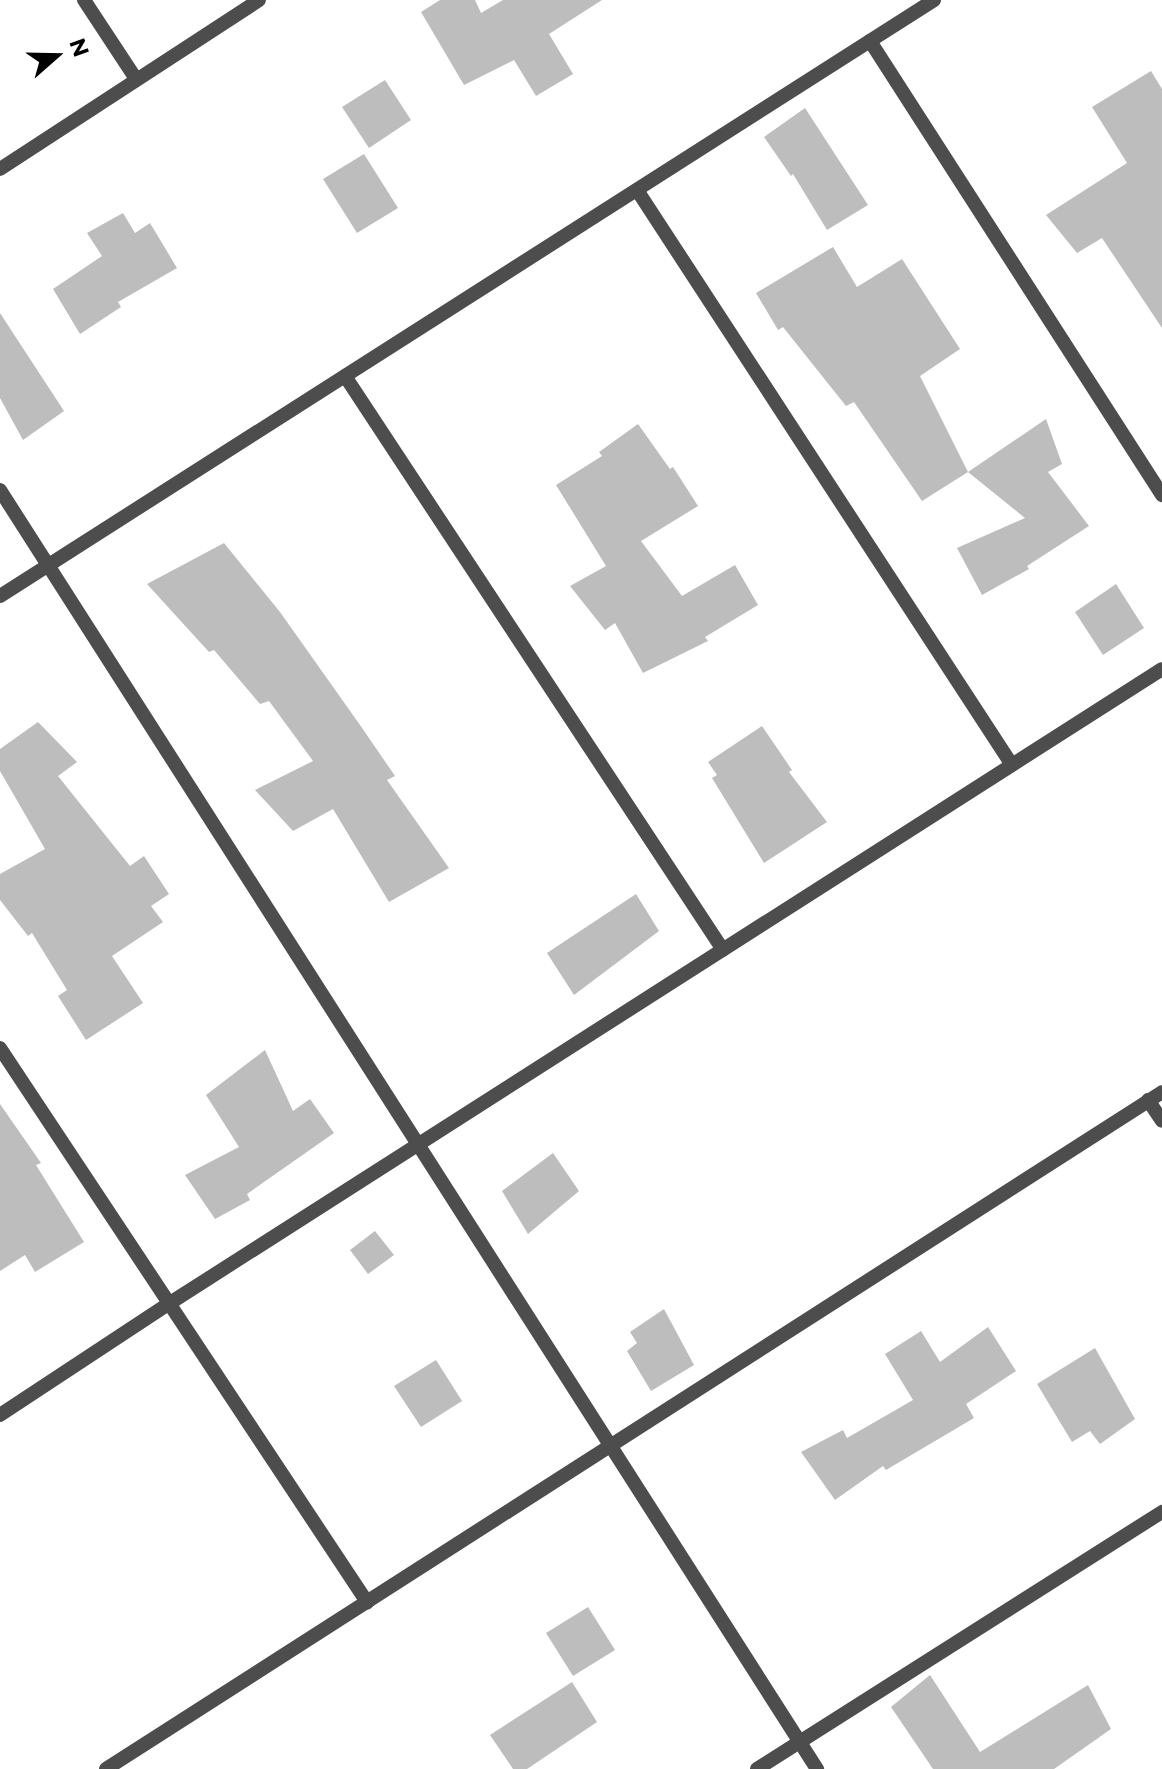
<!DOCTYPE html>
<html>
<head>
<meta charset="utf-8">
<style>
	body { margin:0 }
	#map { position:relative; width:1162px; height:1769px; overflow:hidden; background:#fff; font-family:Montserrat,sans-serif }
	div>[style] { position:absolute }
	.building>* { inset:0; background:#bdbdbd }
	.minor>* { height:14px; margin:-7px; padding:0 7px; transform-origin:7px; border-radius:7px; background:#4d4d4d }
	span { translate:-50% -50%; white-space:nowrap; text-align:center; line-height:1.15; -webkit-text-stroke:6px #fff; paint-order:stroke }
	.north { position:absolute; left:16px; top:16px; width:80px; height:80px; -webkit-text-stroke:6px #fff; paint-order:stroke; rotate:70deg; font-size:22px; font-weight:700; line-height:32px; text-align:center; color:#000 }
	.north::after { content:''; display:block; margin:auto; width:28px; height:36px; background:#000; clip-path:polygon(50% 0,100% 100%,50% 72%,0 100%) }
</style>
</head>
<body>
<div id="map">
	<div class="building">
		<i style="clip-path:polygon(440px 0,475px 0,481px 13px,503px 0,602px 0,549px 34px,573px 74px,536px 96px,514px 60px,464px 85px,421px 12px)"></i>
		<i style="clip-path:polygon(1151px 71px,1162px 89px,1162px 328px,1102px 238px,1077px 253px,1046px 215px,1127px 163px,1092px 107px)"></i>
		<i style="clip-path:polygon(385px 80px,411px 120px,369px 148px,342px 107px)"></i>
		<i style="clip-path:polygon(805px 108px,868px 205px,827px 230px,793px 174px,791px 176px,764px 137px)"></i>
		<i style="clip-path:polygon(364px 154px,398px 208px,357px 233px,323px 179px)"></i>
		<i style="clip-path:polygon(123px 213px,135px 233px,150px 223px,177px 268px,118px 302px,121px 307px,80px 334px,53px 289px,102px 256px,87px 233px)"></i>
		<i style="clip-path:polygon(833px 247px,857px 287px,902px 259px,960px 349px,920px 376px,968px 472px,922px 501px,854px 402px,846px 406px,783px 327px,778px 330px,756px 293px)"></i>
		<i style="clip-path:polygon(0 313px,64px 411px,23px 440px,0 398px)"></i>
		<i style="clip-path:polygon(1046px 419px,1062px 464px,1048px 472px,1089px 526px,1027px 566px,1029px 569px,982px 595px,957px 548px,1025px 518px,968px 472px)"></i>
		<i style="clip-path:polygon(638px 424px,670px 469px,673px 467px,698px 506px,641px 541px,682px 596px,735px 565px,758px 605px,705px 637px,708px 641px,643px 673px,615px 623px,605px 630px,570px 586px,606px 566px,556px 485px,602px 456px,599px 452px)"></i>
		<i style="clip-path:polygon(224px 543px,280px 612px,360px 725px,395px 776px,387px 780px,449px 868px,389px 902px,333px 809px,293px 831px,255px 790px,313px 761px,269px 701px,260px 704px,214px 650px,209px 652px,147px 584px)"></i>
		<i style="clip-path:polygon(1116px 584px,1144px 628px,1103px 655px,1075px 612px)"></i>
		<i style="clip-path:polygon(38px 722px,77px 762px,58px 776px,130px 866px,144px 856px,169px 894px,151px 906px,163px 922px,112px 956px,143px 1003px,86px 1040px,58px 996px,67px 990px,32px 933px,28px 936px,0 900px,0 874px,45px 849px,0 771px,0 749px)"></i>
		<i style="clip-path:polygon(762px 726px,792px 770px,789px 772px,827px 822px,764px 863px,712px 778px,717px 775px,708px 762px)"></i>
		<i style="clip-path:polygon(636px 894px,659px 931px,574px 995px,547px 953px)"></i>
		<i style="clip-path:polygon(265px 1050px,293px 1111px,310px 1099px,334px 1133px,247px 1194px,250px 1200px,215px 1219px,185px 1175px,239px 1147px,206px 1095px)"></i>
		<i style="clip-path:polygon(0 1104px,41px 1163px,36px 1165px,84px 1242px,35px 1272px,25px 1255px,0 1271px)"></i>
		<i style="clip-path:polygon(553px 1153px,579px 1191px,528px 1234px,502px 1191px)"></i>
		<i style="clip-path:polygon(375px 1231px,394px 1255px,368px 1274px,350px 1250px)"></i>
		<i style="clip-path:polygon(664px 1309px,694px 1365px,651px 1391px,627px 1351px,637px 1343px,630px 1332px)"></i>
		<i style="clip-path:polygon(988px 1327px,1016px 1371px,966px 1404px,974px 1418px,886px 1470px,883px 1466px,835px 1500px,801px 1452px,843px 1430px,847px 1438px,913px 1400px,885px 1354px,921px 1331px,940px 1362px)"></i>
		<i style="clip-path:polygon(1095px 1348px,1135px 1419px,1100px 1444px,1090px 1431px,1072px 1442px,1037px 1384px)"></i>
		<i style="clip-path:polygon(436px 1360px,462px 1401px,421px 1427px,394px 1386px)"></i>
		<i style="clip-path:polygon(588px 1607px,615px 1650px,573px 1676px,546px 1633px)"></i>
		<i style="clip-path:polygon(930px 1675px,980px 1752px,1088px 1685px,1111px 1729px,1054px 1769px,933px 1769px,891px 1707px)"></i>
		<i style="clip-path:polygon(572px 1682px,597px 1722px,527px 1769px,513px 1769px,490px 1735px)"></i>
	</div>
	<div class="minor">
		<i style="left:84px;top:0;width:95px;rotate:56.6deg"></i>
		<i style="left:870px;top:41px;width:540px;rotate:57.25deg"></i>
		<i style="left:0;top:169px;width:309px;rotate:-33.1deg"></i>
		<i style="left:637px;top:190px;width:686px;rotate:56.89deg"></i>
		<i style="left:345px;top:376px;width:687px;rotate:56.63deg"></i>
		<i style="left:0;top:490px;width:1518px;rotate:57.43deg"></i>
		<i style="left:0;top:596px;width:1108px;rotate:-32.54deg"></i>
		<i style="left:0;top:1048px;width:665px;rotate:56.48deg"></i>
		<i style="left:1148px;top:1100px;width:25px;rotate:56deg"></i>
		<i style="left:0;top:1415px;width:204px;rotate:-33.4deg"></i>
		<i style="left:170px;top:1303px;width:1177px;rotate:-32.58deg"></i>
		<i style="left:106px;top:1769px;width:1254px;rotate:-32.66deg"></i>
		<i style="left:757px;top:1769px;width:480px;rotate:-32.4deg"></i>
	</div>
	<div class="north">N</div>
</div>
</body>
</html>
